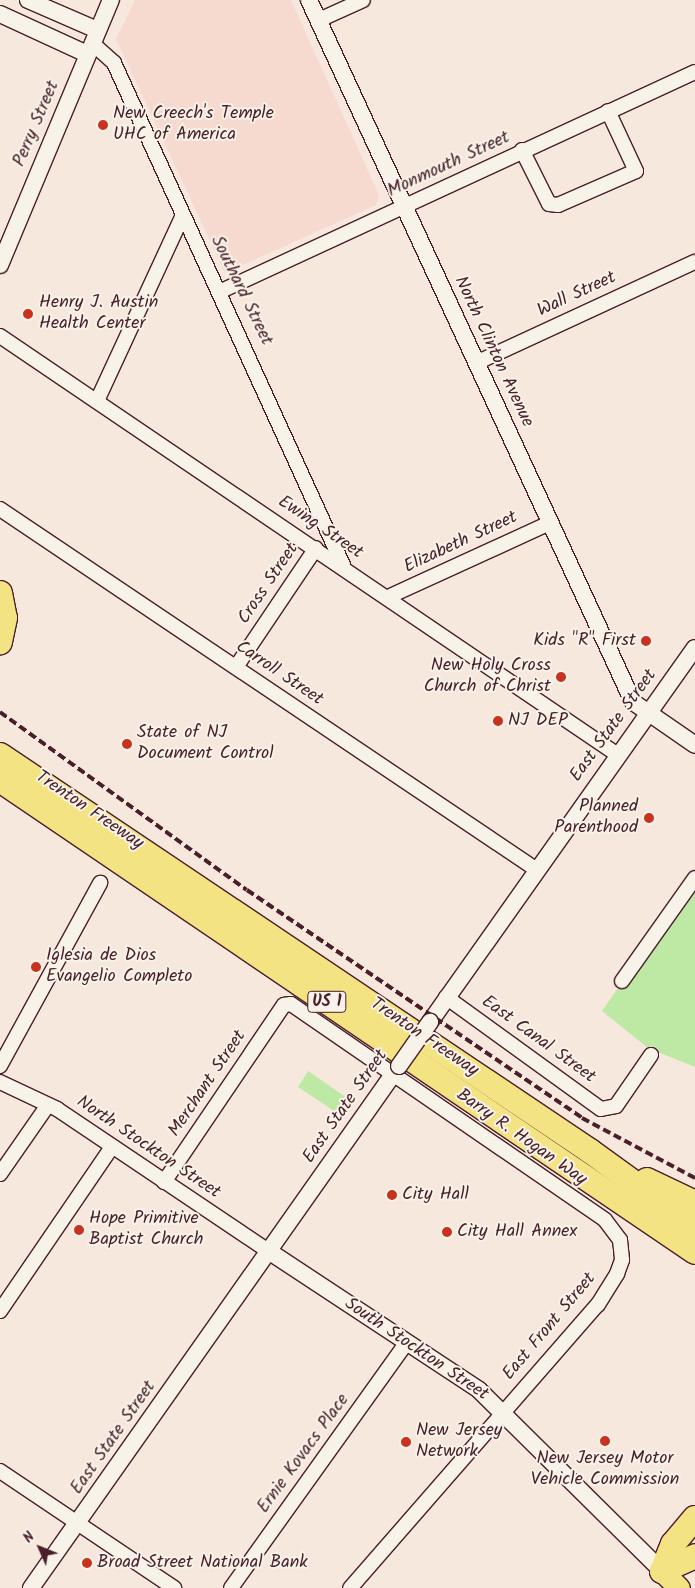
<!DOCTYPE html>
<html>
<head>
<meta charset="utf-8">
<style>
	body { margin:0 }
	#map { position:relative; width:695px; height:1588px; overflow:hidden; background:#f7e8dd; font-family:Kalam,sans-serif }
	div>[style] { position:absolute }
	.built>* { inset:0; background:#f6dad0 }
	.green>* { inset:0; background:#bee9a5 }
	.roads { filter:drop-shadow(1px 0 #4a1f2b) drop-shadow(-1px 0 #4a1f2b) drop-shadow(0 1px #4a1f2b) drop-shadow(0 -1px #4a1f2b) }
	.minor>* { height:14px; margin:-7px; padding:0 7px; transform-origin:7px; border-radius:7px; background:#f7f3e8 }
	.tertiary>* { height:16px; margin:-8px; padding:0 8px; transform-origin:8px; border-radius:8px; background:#f7f3e8 }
	.primary>* { height:21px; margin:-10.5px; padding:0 10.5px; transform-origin:10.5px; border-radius:10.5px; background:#f4e382 }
	.motorway>* { height:24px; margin:-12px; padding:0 12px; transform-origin:12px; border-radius:12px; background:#f4e382 }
	.rail>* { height:4px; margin-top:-2px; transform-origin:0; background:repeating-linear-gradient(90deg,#4a1f2b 0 8px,transparent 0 12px) }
	.bridges { filter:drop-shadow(1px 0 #4a1f2b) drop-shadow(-1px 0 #4a1f2b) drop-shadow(0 1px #4a1f2b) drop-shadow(0 -1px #4a1f2b) }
	.tertiary-bridge>* { height:16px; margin:-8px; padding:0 8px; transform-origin:8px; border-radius:8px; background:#f7f3e8 }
	.dots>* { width:14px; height:14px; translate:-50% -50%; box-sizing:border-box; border:2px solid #f7f3e8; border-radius:50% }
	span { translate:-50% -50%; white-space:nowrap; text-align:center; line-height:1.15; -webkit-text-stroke:4px #f7f3e8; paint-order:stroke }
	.shield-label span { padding:1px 4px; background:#f7f3e8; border:1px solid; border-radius:4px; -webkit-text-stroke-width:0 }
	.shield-label { font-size:16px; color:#4a1f2b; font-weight:700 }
	.poi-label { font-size:18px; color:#4a1f2b }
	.left { translate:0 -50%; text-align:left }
	.right { translate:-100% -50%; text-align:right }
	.street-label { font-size:18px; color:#4a1f2b }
	.north { position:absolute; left:15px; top:1523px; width:50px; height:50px; -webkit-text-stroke:4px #f7f3e8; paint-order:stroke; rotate:314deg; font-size:14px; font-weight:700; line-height:20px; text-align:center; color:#4a1f2b }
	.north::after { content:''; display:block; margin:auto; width:18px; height:22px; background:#4a1f2b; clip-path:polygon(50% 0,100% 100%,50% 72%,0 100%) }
</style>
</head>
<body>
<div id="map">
	<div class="built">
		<i style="clip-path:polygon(135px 0,291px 0,379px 195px,376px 205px,225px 273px,116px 39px)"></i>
	</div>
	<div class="green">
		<i style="clip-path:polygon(695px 878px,695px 1067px,648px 1048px,602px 1011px)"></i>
		<i style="clip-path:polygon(308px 1071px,353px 1102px,343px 1117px,298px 1087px)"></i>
	</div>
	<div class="roads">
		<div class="minor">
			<i style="left:319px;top:20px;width:48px;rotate:-24.4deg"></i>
			<i style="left:92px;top:43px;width:30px;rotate:42deg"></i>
			<i style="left:114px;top:63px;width:552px;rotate:65.48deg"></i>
			<i style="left:522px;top:150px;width:60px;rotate:63.4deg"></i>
			<i style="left:549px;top:204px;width:9px;rotate:6deg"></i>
			<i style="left:558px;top:205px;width:85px;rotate:-23.6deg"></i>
			<i style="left:636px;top:171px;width:66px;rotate:-115deg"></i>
			<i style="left:219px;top:292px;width:524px;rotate:-24.81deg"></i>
			<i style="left:0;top:336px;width:747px;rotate:34.14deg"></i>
			<i style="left:476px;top:363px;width:241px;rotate:-24.8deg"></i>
			<i style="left:97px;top:401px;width:203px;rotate:-65.2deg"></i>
			<i style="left:0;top:509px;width:647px;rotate:33.91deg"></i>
			<i style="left:388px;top:597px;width:178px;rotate:-24.6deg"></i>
			<i style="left:236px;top:667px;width:143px;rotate:-56.1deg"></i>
			<i style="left:622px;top:981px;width:126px;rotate:-54.7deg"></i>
			<i style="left:446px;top:997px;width:191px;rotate:35.9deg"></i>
			<i style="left:601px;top:1109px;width:15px;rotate:-11deg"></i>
			<i style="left:616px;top:1106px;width:62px;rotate:-55.5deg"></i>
			<i style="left:0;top:1066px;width:209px;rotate:-61.3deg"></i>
			<i style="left:0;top:1082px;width:63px;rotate:25.3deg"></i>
			<i style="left:57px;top:1109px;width:257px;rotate:33.9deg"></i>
			<i style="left:0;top:1174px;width:84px;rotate:-55.2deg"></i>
			<i style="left:164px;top:1182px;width:214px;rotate:-55.9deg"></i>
			<i style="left:284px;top:1005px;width:7px;rotate:-8deg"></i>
			<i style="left:291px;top:1004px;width:381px;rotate:34.5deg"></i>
			<i style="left:605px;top:1220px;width:25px;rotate:53deg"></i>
			<i style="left:620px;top:1240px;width:20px;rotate:84deg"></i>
			<i style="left:622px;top:1260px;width:15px;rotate:110deg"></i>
			<i style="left:617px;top:1274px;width:36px;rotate:122deg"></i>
			<i style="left:598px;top:1304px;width:377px;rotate:131.1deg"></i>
			<i style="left:0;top:1311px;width:199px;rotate:-55.7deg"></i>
			<i style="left:0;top:1471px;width:210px;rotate:33.9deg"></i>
			<i style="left:231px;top:1588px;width:302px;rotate:-54.4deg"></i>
		</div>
		<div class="tertiary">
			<i style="left:28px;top:0;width:75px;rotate:23.5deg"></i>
			<i style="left:309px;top:0;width:773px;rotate:65.22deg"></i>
			<i style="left:633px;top:702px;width:75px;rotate:34.7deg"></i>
			<i style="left:0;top:14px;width:96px;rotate:24.7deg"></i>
			<i style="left:0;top:265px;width:287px;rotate:-67.3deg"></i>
			<i style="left:430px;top:1022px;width:458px;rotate:-54.7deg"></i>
			<i style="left:270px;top:1252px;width:250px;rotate:33.4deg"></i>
			<i style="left:479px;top:1390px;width:257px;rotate:44.7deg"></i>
			<i style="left:31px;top:1588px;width:639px;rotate:-54.82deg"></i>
		</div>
		<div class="primary">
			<i style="left:662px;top:1571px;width:24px;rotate:45deg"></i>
		</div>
		<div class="motorway">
			<i style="left:0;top:593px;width:25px;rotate:79deg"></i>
			<i style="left:5px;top:618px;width:25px;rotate:102deg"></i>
			<i style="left:0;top:755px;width:711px;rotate:33.87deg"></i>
			<i style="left:590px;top:1151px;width:130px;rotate:35.9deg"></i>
			<i style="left:0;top:780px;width:840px;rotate:34.18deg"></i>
			<i style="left:647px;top:1180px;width:53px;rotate:25.6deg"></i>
			<i style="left:662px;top:1571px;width:29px;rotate:-68deg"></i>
			<i style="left:673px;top:1544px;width:34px;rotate:-50deg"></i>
			<i style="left:662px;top:1571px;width:36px;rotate:-24deg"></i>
		</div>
	</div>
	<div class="rail">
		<i style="left:0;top:712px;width:304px;rotate:35.8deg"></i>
		<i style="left:247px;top:890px;width:405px;rotate:34.2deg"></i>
		<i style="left:582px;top:1118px;width:128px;rotate:28deg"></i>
	</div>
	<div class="bridges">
		<div class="tertiary-bridge">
			<i style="left:399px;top:1066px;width:54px;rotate:-54.8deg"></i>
		</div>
	</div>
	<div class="dots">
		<i style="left:103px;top:125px;background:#c8321e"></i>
		<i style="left:28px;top:314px;background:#c8321e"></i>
		<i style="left:646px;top:641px;background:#c8321e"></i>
		<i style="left:561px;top:677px;background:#c8321e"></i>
		<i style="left:498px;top:721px;background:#c8321e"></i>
		<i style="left:127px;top:744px;background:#c8321e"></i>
		<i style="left:649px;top:818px;background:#c8321e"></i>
		<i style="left:36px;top:967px;background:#c8321e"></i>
		<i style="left:392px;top:1195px;background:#c8321e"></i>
		<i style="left:79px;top:1230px;background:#c8321e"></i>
		<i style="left:447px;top:1232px;background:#c8321e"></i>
		<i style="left:605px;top:1441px;background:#c8321e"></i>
		<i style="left:406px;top:1442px;background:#c8321e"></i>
		<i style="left:87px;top:1563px;background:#c8321e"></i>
	</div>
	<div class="shield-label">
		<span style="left:327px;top:1002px">US 1</span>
	</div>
	<div class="poi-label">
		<span class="left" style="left:113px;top:125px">New Creech's Temple<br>UHC of America</span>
		<span class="left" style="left:39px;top:314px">Henry J. Austin<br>Health Center</span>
		<span class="right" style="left:636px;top:641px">Kids "R" First</span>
		<span class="right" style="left:551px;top:677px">New Holy Cross<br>Church of Christ</span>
		<span class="left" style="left:508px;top:721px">NJ DEP</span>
		<span class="left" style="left:137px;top:744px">State of NJ<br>Document Control</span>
		<span class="right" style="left:638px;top:818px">Planned<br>Parenthood</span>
		<span class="left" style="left:46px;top:967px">Iglesia de Dios<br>Evangelio Completo</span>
		<span class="left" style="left:402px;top:1195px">City Hall</span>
		<span class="left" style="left:89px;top:1230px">Hope Primitive<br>Baptist Church</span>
		<span class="left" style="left:457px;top:1232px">City Hall Annex</span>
		<span class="left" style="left:416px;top:1442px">New Jersey<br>Network</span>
		<span style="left:605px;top:1470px">New Jersey Motor<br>Vehicle Commission</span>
		<span class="left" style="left:97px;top:1563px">Broad Street National Bank</span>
	</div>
	<div class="street-label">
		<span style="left:37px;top:124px;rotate:-67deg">Perry Street</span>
		<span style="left:449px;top:165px;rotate:-25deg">Monmouth Street</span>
		<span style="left:241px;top:291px;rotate:64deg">Southard Street</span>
		<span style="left:577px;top:295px;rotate:-25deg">Wall Street</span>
		<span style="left:493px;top:352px;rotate:65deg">North Clinton Avenue</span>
		<span style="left:320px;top:528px;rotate:34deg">Ewing Street</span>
		<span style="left:461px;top:543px;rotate:-25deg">Elizabeth Street</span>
		<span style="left:269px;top:584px;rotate:-56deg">Cross Street</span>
		<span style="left:279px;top:674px;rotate:34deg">Carroll Street</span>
		<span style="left:614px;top:726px;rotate:-54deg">East State Street</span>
		<span style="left:89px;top:811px;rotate:34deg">Trenton Freeway</span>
		<span style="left:424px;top:1038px;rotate:34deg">Trenton Freeway</span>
		<span style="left:538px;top:1040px;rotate:36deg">East Canal Street</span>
		<span style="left:208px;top:1084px;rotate:-56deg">Merchant Street</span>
		<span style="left:346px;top:1107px;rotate:-55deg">East State Street</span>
		<span style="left:521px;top:1138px;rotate:35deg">Barry R. Hogan Way</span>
		<span style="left:148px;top:1148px;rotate:34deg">North Stockton Street</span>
		<span style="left:550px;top:1327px;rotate:-50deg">East Front Street</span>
		<span style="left:416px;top:1350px;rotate:34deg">South Stockton Street</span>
		<span style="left:114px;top:1438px;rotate:-55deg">East State Street</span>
		<span style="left:304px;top:1454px;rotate:-54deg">Ernie Kovacs Place</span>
	</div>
	<div class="north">N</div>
</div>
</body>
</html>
